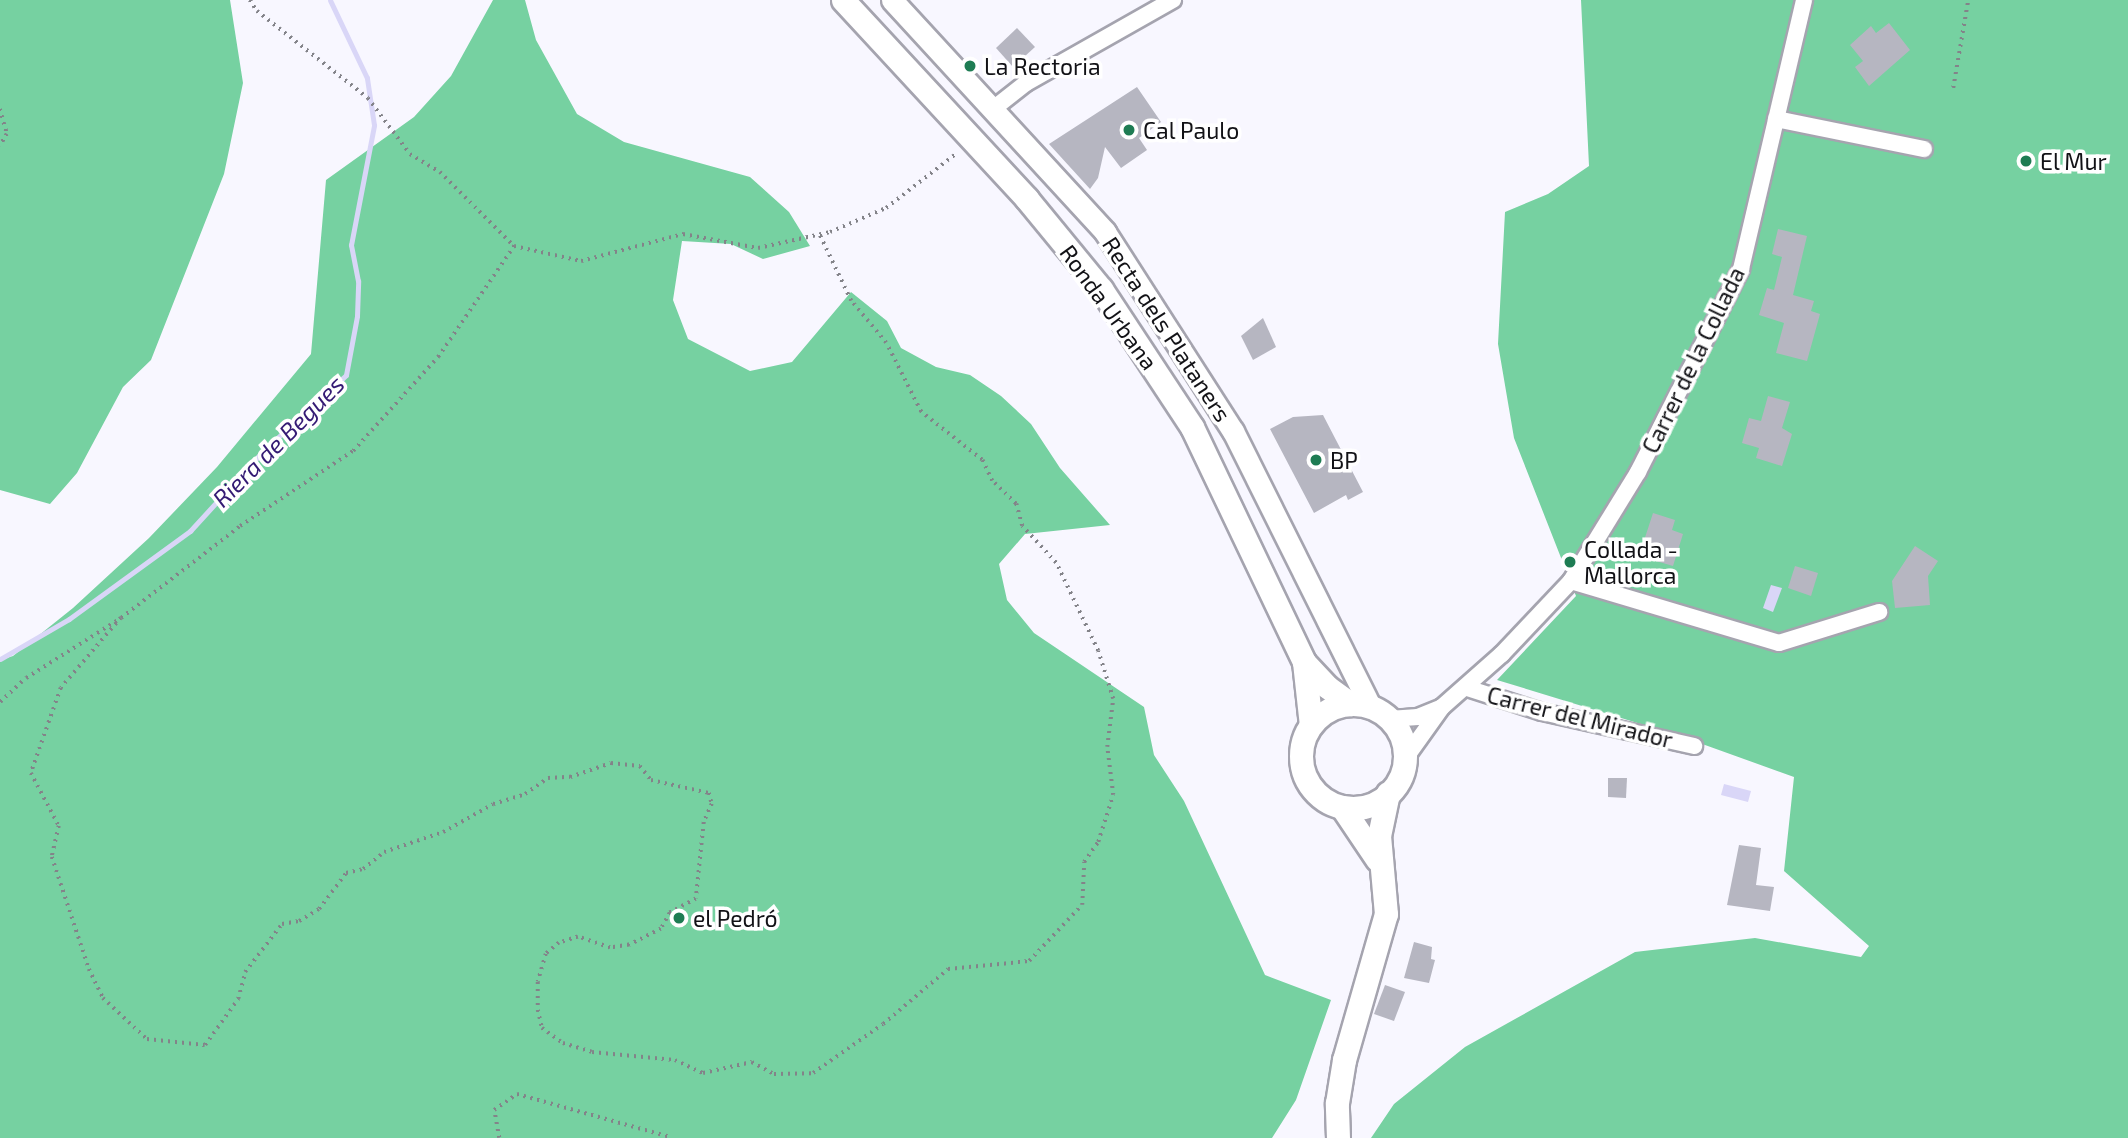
<!DOCTYPE html>
<html>
<head>
<meta charset="utf-8">
<style>
	body { margin:0 }
	#map { position:relative; width:2128px; height:1138px; overflow:hidden; background:#f8f7ff; font-family:"Exo 2",sans-serif }
	div>[style] { position:absolute }
	.forest>* { inset:0; background:#76d1a1 }
	.water>* { inset:0; background:#d9d6f7 }
	.stream>* { height:5px; margin:-2.5px; padding:0 2.5px; transform-origin:2.5px; border-radius:2.5px; background:#d9d6f7 }
	.building>* { inset:0; background:#b6b6c1 }
	.path>* { height:3.5px; margin-top:-1.75px; transform-origin:0; background:repeating-linear-gradient(90deg,#838389 0 2px,transparent 0 7px) }
	.roads { filter:drop-shadow(2px 0 #a5a4af) drop-shadow(-2px 0 #a5a4af) drop-shadow(0 2px #a5a4af) drop-shadow(0 -2px #a5a4af) }
	.minor>* { height:16px; margin:-8px; padding:0 8px; transform-origin:8px; border-radius:8px; background:#fff }
	.tertiary>* { height:21px; margin:-10.5px; padding:0 10.5px; transform-origin:10.5px; border-radius:10.5px; background:#fff }
	.secondary>* { height:23px; margin:-11.5px; padding:0 11.5px; transform-origin:11.5px; border-radius:11.5px; background:#fff }
	.secondary>.ring { margin:-11.5px; padding:0; box-sizing:content-box; background:none; border:23px solid #fff; border-radius:50% }
	.dots>* { width:19px; height:19px; translate:-50% -50%; box-sizing:border-box; border:4px solid #fff; border-radius:50% }
	span { translate:-50% -50%; white-space:nowrap; text-align:center; line-height:1.15; -webkit-text-stroke:7px #fff; paint-order:stroke }
	.poi-label { font-size:23px; color:#121216 }
	.left { translate:0 -50%; text-align:left }
	.street-label { font-size:23px; color:#121216 }
	.water-label { font-size:24px; color:#341a74; font-style:italic }
</style>
</head>
<body>
<div id="map">
	<div class="forest">
		<i style="clip-path:polygon(0 0,230px 0,243px 83px,224px 174px,151px 360px,123px 387px,77px 473px,50px 504px,0 490px)"></i>
		<i style="clip-path:polygon(493px 0,525px 0,536px 40px,577px 114px,624px 142px,750px 177px,789px 212px,810px 246px,763px 259px,731px 244px,682px 241px,673px 300px,688px 339px,750px 371px,792px 362px,851px 292px,887px 321px,901px 348px,936px 367px,970px 375px,1001px 396px,1031px 424px,1060px 468px,1110px 525px,1025px 534px,999px 564px,1007px 600px,1034px 633px,1144px 707px,1154px 755px,1184px 801px,1265px 975px,1331px 1000px,1296px 1100px,1272px 1138px,0 1138px,0 660px,13px 656px,73px 608px,149px 538px,217px 467px,311px 354px,326px 180px,414px 117px,451px 76px)"></i>
		<i style="clip-path:polygon(1581px 0,2128px 0,2128px 1138px,1371px 1138px,1394px 1104px,1465px 1047px,1635px 952px,1755px 938px,1861px 957px,1869px 946px,1784px 871px,1794px 777px,1680px 736px,1497px 680px,1576px 596px,1514px 438px,1498px 344px,1505px 212px,1548px 194px,1589px 166px)"></i>
	</div>
	<div class="water">
		<i style="clip-path:polygon(1771px 585px,1782px 588px,1773px 612px,1763px 608px)"></i>
		<i style="clip-path:polygon(1724px 784px,1751px 791px,1748px 802px,1721px 795px)"></i>
	</div>
	<div class="stream">
		<i style="left:0;top:659px;width:80px;rotate:-30.1deg"></i>
		<i style="left:69px;top:619px;width:150px;rotate:-36deg"></i>
		<i style="left:190px;top:531px;width:110px;rotate:-47.6deg"></i>
		<i style="left:264px;top:450px;width:111px;rotate:-42.4deg"></i>
		<i style="left:346px;top:375px;width:60px;rotate:-79.4deg"></i>
		<i style="left:357px;top:316px;width:35px;rotate:-88deg"></i>
		<i style="left:358px;top:281px;width:37px;rotate:-101deg"></i>
		<i style="left:351px;top:245px;width:122px;rotate:-79.1deg"></i>
		<i style="left:374px;top:125px;width:48px;rotate:-98.5deg"></i>
		<i style="left:367px;top:78px;width:86px;rotate:-115.4deg"></i>
	</div>
	<div class="building">
		<i style="clip-path:polygon(1889px 23px,1910px 50px,1869px 86px,1855px 67px,1863px 61px,1850px 45px,1871px 26px,1876px 33px)"></i>
		<i style="clip-path:polygon(1017px 28px,1035px 47px,1013px 67px,996px 48px)"></i>
		<i style="clip-path:polygon(1137px 87px,1161px 122px,1139px 138px,1147px 150px,1121px 168px,1105px 147px,1098px 178px,1090px 189px,1049px 144px)"></i>
		<i style="clip-path:polygon(1778px 229px,1807px 236px,1793px 295px,1814px 301px,1811px 311px,1820px 314px,1807px 361px,1776px 353px,1784px 323px,1759px 315px,1767px 288px,1774px 290px,1782px 257px,1772px 254px)"></i>
		<i style="clip-path:polygon(1263px 318px,1276px 347px,1253px 360px,1241px 336px)"></i>
		<i style="clip-path:polygon(1768px 396px,1790px 402px,1782px 428px,1792px 434px,1782px 466px,1756px 458px,1759px 448px,1742px 443px,1749px 418px,1761px 421px)"></i>
		<i style="clip-path:polygon(1323px 415px,1363px 492px,1348px 500px,1346px 495px,1314px 513px,1270px 429px,1293px 417px)"></i>
		<i style="clip-path:polygon(1653px 513px,1675px 520px,1672px 530px,1683px 534px,1673px 566px,1639px 556px)"></i>
		<i style="clip-path:polygon(1915px 546px,1938px 561px,1928px 576px,1930px 605px,1895px 608px,1892px 581px)"></i>
		<i style="clip-path:polygon(1795px 566px,1818px 573px,1811px 596px,1788px 588px)"></i>
		<i style="clip-path:polygon(1608px 778px,1627px 778px,1626px 798px,1608px 797px)"></i>
		<i style="clip-path:polygon(1739px 845px,1761px 848px,1756px 885px,1774px 887px,1770px 911px,1727px 905px)"></i>
		<i style="clip-path:polygon(1414px 942px,1432px 947px,1431px 959px,1435px 960px,1429px 983px,1404px 978px)"></i>
		<i style="clip-path:polygon(1385px 985px,1405px 992px,1394px 1021px,1374px 1014px)"></i>
	</div>
	<div class="path">
		<i style="left:250px;top:0;width:13px;rotate:58deg"></i>
		<i style="left:257px;top:11px;width:141px;rotate:38.1deg"></i>
		<i style="left:368px;top:98px;width:70px;rotate:53.1deg"></i>
		<i style="left:410px;top:154px;width:35px;rotate:31deg"></i>
		<i style="left:440px;top:172px;width:105px;rotate:45deg"></i>
		<i style="left:514px;top:246px;width:69px;rotate:12.6deg"></i>
		<i style="left:581px;top:261px;width:106px;rotate:-14.8deg"></i>
		<i style="left:683px;top:234px;width:76px;rotate:10.6deg"></i>
		<i style="left:758px;top:248px;width:74px;rotate:-12.5deg"></i>
		<i style="left:830px;top:232px;width:61px;rotate:-23.2deg"></i>
		<i style="left:886px;top:208px;width:90px;rotate:-37.8deg"></i>
		<i style="left:1953px;top:88px;width:89px;rotate:-80.3deg"></i>
		<i style="left:0;top:109px;width:26px;rotate:74deg"></i>
		<i style="left:7px;top:134px;width:14px;rotate:120deg"></i>
		<i style="left:121px;top:618px;width:92px;rotate:130.6deg"></i>
		<i style="left:61px;top:688px;width:90px;rotate:109.4deg"></i>
		<i style="left:31px;top:773px;width:60px;rotate:62.2deg"></i>
		<i style="left:59px;top:826px;width:32px;rotate:103deg"></i>
		<i style="left:52px;top:857px;width:118px;rotate:71.7deg"></i>
		<i style="left:89px;top:969px;width:32px;rotate:64deg"></i>
		<i style="left:103px;top:998px;width:60px;rotate:43deg"></i>
		<i style="left:147px;top:1039px;width:58px;rotate:5.9deg"></i>
		<i style="left:205px;top:1045px;width:57px;rotate:-54.3deg"></i>
		<i style="left:238px;top:999px;width:28px;rotate:-75deg"></i>
		<i style="left:245px;top:972px;width:61px;rotate:-52.4deg"></i>
		<i style="left:282px;top:924px;width:17px;rotate:-10deg"></i>
		<i style="left:299px;top:921px;width:23px;rotate:-31deg"></i>
		<i style="left:319px;top:909px;width:45px;rotate:-53.1deg"></i>
		<i style="left:346px;top:873px;width:17px;rotate:-13deg"></i>
		<i style="left:363px;top:869px;width:27px;rotate:-39deg"></i>
		<i style="left:384px;top:852px;width:62px;rotate:-18.7deg"></i>
		<i style="left:443px;top:832px;width:57px;rotate:-29.2deg"></i>
		<i style="left:493px;top:804px;width:34px;rotate:-17deg"></i>
		<i style="left:525px;top:794px;width:28px;rotate:-35deg"></i>
		<i style="left:548px;top:778px;width:22px;rotate:-3deg"></i>
		<i style="left:570px;top:777px;width:43px;rotate:-18.9deg"></i>
		<i style="left:611px;top:763px;width:29px;rotate:6deg"></i>
		<i style="left:640px;top:766px;width:18px;rotate:52deg"></i>
		<i style="left:651px;top:780px;width:59px;rotate:12.6deg"></i>
		<i style="left:709px;top:793px;width:11px;rotate:75deg"></i>
		<i style="left:712px;top:804px;width:20px;rotate:114deg"></i>
		<i style="left:704px;top:822px;width:77px;rotate:95.9deg"></i>
		<i style="left:696px;top:899px;width:30px;rotate:152deg"></i>
		<i style="left:670px;top:913px;width:18px;rotate:119deg"></i>
		<i style="left:661px;top:929px;width:36px;rotate:153deg"></i>
		<i style="left:629px;top:945px;width:19px;rotate:171deg"></i>
		<i style="left:610px;top:948px;width:34px;rotate:-161deg"></i>
		<i style="left:578px;top:937px;width:20px;rotate:162deg"></i>
		<i style="left:559px;top:943px;width:17px;rotate:140deg"></i>
		<i style="left:546px;top:954px;width:29px;rotate:106deg"></i>
		<i style="left:538px;top:982px;width:28px;rotate:90deg"></i>
		<i style="left:538px;top:1010px;width:18px;rotate:77deg"></i>
		<i style="left:542px;top:1028px;width:26px;rotate:36deg"></i>
		<i style="left:563px;top:1043px;width:30px;rotate:17deg"></i>
		<i style="left:592px;top:1052px;width:83px;rotate:5.5deg"></i>
		<i style="left:675px;top:1060px;width:31px;rotate:25deg"></i>
		<i style="left:703px;top:1073px;width:50px;rotate:-12.7deg"></i>
		<i style="left:752px;top:1062px;width:25px;rotate:29deg"></i>
		<i style="left:774px;top:1074px;width:39px;rotate:-1deg"></i>
		<i style="left:813px;top:1073px;width:85px;rotate:-35deg"></i>
		<i style="left:883px;top:1024px;width:85px;rotate:-40.2deg"></i>
		<i style="left:948px;top:969px;width:81px;rotate:-5.6deg"></i>
		<i style="left:1029px;top:961px;width:77px;rotate:-46.6deg"></i>
		<i style="left:1082px;top:905px;width:43px;rotate:-87.3deg"></i>
		<i style="left:1084px;top:862px;width:24px;rotate:-55deg"></i>
		<i style="left:1098px;top:842px;width:49px;rotate:-72.3deg"></i>
		<i style="left:1113px;top:795px;width:48px;rotate:-97.1deg"></i>
		<i style="left:1107px;top:747px;width:48px;rotate:-82.9deg"></i>
		<i style="left:1113px;top:699px;width:50px;rotate:-107.4deg"></i>
		<i style="left:1098px;top:651px;width:98px;rotate:-115.5deg"></i>
		<i style="left:1056px;top:563px;width:50px;rotate:-132.6deg"></i>
		<i style="left:1022px;top:526px;width:23px;rotate:-105deg"></i>
		<i style="left:1016px;top:504px;width:33px;rotate:-136deg"></i>
		<i style="left:992px;top:481px;width:23px;rotate:-115deg"></i>
		<i style="left:982px;top:460px;width:78px;rotate:-141.8deg"></i>
		<i style="left:921px;top:412px;width:77px;rotate:-116.9deg"></i>
		<i style="left:886px;top:343px;width:55px;rotate:-129.8deg"></i>
		<i style="left:851px;top:301px;width:74px;rotate:-115.5deg"></i>
		<i style="left:0;top:702px;width:35px;rotate:-43deg"></i>
		<i style="left:26px;top:678px;width:112px;rotate:-32.3deg"></i>
		<i style="left:121px;top:618px;width:150px;rotate:-37.7deg"></i>
		<i style="left:240px;top:526px;width:136px;rotate:-33.6deg"></i>
		<i style="left:353px;top:451px;width:127px;rotate:-47.9deg"></i>
		<i style="left:438px;top:357px;width:135px;rotate:-55.6deg"></i>
		<i style="left:499px;top:1138px;width:28px;rotate:-100deg"></i>
		<i style="left:494px;top:1110px;width:28px;rotate:-35deg"></i>
		<i style="left:517px;top:1094px;width:159px;rotate:15.7deg"></i>
	</div>
	<div class="roads">
		<div class="minor">
			<i style="left:993px;top:109px;width:42px;rotate:-38.2deg"></i>
			<i style="left:1026px;top:83px;width:169px;rotate:-29.5deg"></i>
			<i style="left:1776px;top:119px;width:151px;rotate:11.5deg"></i>
			<i style="left:1571px;top:581px;width:217px;rotate:16.6deg"></i>
			<i style="left:1779px;top:643px;width:105px;rotate:-17.2deg"></i>
			<i style="left:1467px;top:688px;width:79px;rotate:17.7deg"></i>
			<i style="left:1542px;top:712px;width:156px;rotate:12.6deg"></i>
			<i style="left:1389px;top:719px;width:29px;rotate:-4deg"></i>
			<i style="left:1418px;top:717px;width:24px;rotate:-22deg"></i>
			<i style="left:1404px;top:760px;width:65px;rotate:-54.4deg"></i>
			<i style="left:1442px;top:707px;width:80px;rotate:-41.5deg"></i>
			<i style="left:1502px;top:654px;width:100px;rotate:-46.6deg"></i>
			<i style="left:1571px;top:581px;width:128px;rotate:-58.4deg"></i>
			<i style="left:1638px;top:472px;width:228px;rotate:-63.1deg"></i>
			<i style="left:1741px;top:269px;width:276px;rotate:-76.8deg"></i>
		</div>
		<div class="tertiary">
			<i style="left:892px;top:0;width:315px;rotate:47.4deg"></i>
			<i style="left:1105px;top:232px;width:237px;rotate:57.3deg"></i>
			<i style="left:1233px;top:431px;width:309px;rotate:63.5deg"></i>
		</div>
		<div class="secondary">
			<i style="left:843px;top:0;width:271px;rotate:47.2deg"></i>
			<i style="left:1027px;top:199px;width:117px;rotate:50.6deg"></i>
			<i style="left:1101px;top:289px;width:165px;rotate:56.6deg"></i>
			<i style="left:1192px;top:427px;width:260px;rotate:64.5deg"></i>
			<i style="left:1304px;top:662px;width:33px;rotate:47deg"></i>
			<i style="left:1326px;top:686px;width:31px;rotate:36deg"></i>
			<i style="left:1304px;top:662px;width:63px;rotate:83.7deg"></i>
			<i class="ring" style="left:1301px;top:704px;width:81px;height:81px"></i>
			<i style="left:1342px;top:807px;width:63px;rotate:56.1deg"></i>
			<i style="left:1338px;top:1138px;width:35px;rotate:-92deg"></i>
			<i style="left:1337px;top:1103px;width:44px;rotate:-80.8deg"></i>
			<i style="left:1344px;top:1060px;width:152px;rotate:-74deg"></i>
			<i style="left:1386px;top:914px;width:78px;rotate:-95.1deg"></i>
			<i style="left:1379px;top:836px;width:44px;rotate:-78.2deg"></i>
		</div>
	</div>
	<div class="dots">
		<i style="left:970px;top:66px;background:#1e7c53"></i>
		<i style="left:1129px;top:130px;background:#1e7c53"></i>
		<i style="left:2026px;top:161px;background:#1e7c53"></i>
		<i style="left:1316px;top:460px;background:#1e7c53"></i>
		<i style="left:1570px;top:562px;background:#1e7c53"></i>
		<i style="left:679px;top:918px;background:#1e7c53"></i>
	</div>
	<div class="poi-label">
		<span class="left" style="left:984px;top:66px">La Rectoria</span>
		<span class="left" style="left:1143px;top:130px">Cal Paulo</span>
		<span class="left" style="left:2040px;top:161px">El Mur</span>
		<span class="left" style="left:1330px;top:460px">BP</span>
		<span class="left" style="left:1584px;top:562px">Collada -<br>Mallorca</span>
		<span class="left" style="left:693px;top:918px">el Pedró</span>
	</div>
	<div class="street-label">
		<span style="left:1109px;top:307px;rotate:54deg">Ronda Urbana</span>
		<span style="left:1167px;top:329px;rotate:57deg">Recta dels Plataners</span>
		<span style="left:1693px;top:360px;rotate:-64deg">Carrer de la Collada</span>
		<span style="left:1580px;top:717px;rotate:14deg">Carrer del Mirador</span>
	</div>
	<div class="water-label">
		<span style="left:278px;top:441px;rotate:-45deg">Riera de Begues</span>
	</div>
</div>
</body>
</html>
